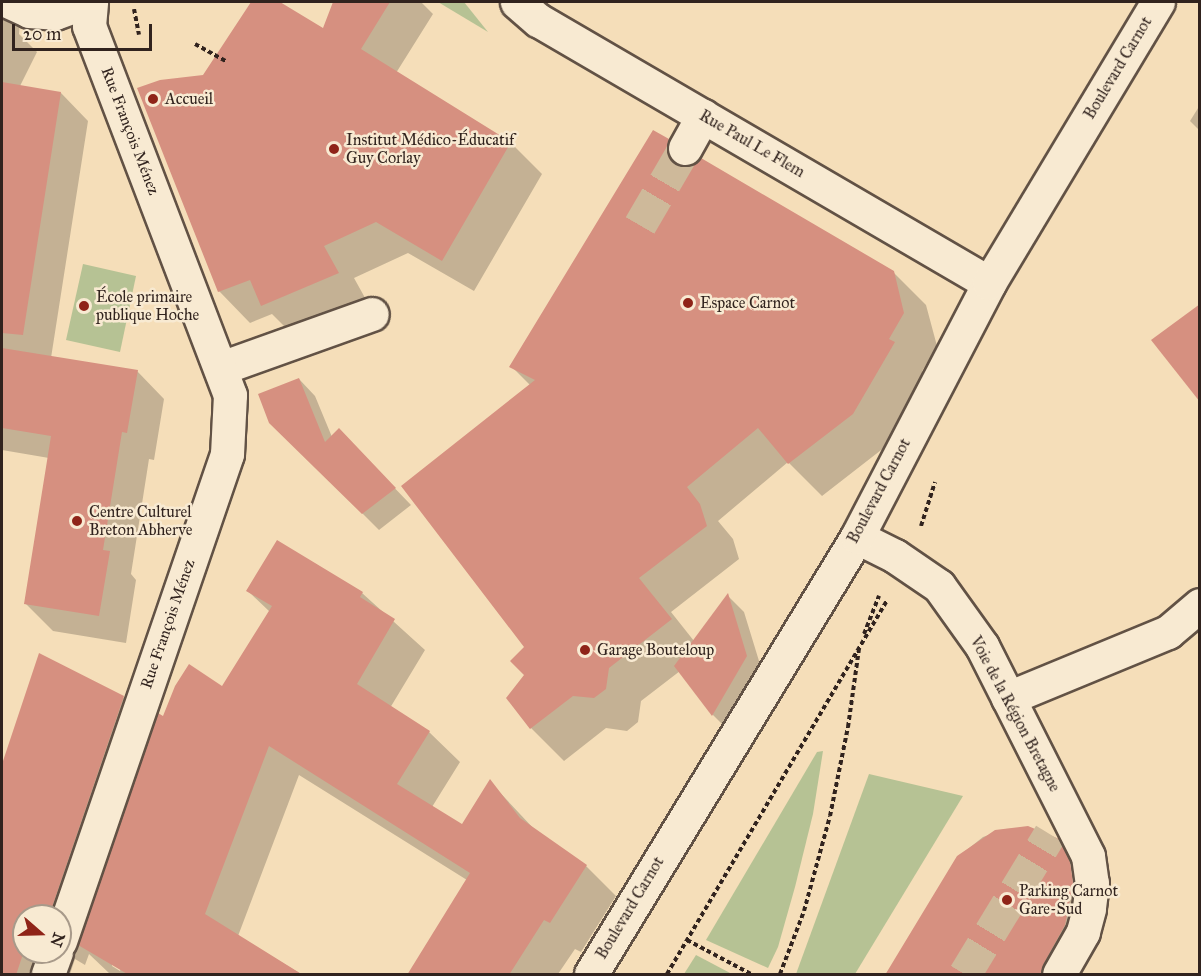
<!DOCTYPE html>
<html>
<head>
<meta charset="utf-8">
<style>
	body { margin:0 }
	#map { position:relative; width:1201px; height:976px; overflow:hidden; background:#f5deb9; font-family:"IM FELL Great Primer",serif }
	div>[style] { position:absolute }
	.green>* { inset:0; background:#b6c294 }
	.shadow>* { inset:0; background:#0003 }
	.building>* { inset:0; background:#d69080 }
	.minor-tunnel>* { height:33px; margin-top:-16.5px; transform-origin:0; background:repeating-linear-gradient(90deg,#ceb99a 0 33px,transparent 0 49px) }
	.path>* { height:4px; margin-top:-2px; transform-origin:0; background:repeating-linear-gradient(90deg,#31231e 0 4.5px,transparent 0 7.5px) }
	.roads { filter:drop-shadow(2px 0 #625245) drop-shadow(-2px 0 #625245) drop-shadow(0 2px #625245) drop-shadow(0 -2px #625245) }
	.minor>* { height:33px; margin:-16.5px; padding:0 16.5px; transform-origin:16.5px; border-radius:16.5px; background:#f8ead2 }
	.dots>* { width:16px; height:16px; translate:-50% -50%; box-sizing:border-box; border:3px solid #f8ead2; border-radius:50% }
	span { translate:-50% -50%; white-space:nowrap; text-align:center; line-height:1.15; -webkit-text-stroke:5px #f8ead2; paint-order:stroke }
	.street-label { font-size:16px; color:#31231e }
	.poi-label { font-size:16px; color:#31231e }
	.left { translate:0 -50%; text-align:left }
	.frame { position:absolute; inset:0; border:3px solid #31231e; pointer-events:none }
	.north { position:absolute; left:12px; top:904px; width:60px; height:60px; box-sizing:border-box; background:#f8ead2; border:2px solid #a89a8a; border-radius:50%; rotate:110deg; font-size:16px; font-weight:700; line-height:24px; text-align:center; color:#31231e }
	.north::after { content:''; display:block; margin:auto; width:21px; height:27px; background:#8f2418; clip-path:polygon(50% 0,100% 100%,50% 72%,0 100%) }
	.scale { position:absolute; left:12px; top:24px; width:140px; height:27px; box-sizing:border-box; border:3px solid #31231e; border-top:0; padding-left:8px; font-size:18px; line-height:21px; white-space:nowrap; color:#31231e; -webkit-text-stroke:4px #f8ead2; paint-order:stroke }
</style>
</head>
<body>
<div id="map">
	<div class="green">
		<i style="clip-path:polygon(438px 2px,464px 2px,488px 32px)"></i>
		<i style="clip-path:polygon(83px 264px,136px 276px,120px 352px,66px 340px)"></i>
		<i style="clip-path:polygon(823px 751px,813px 814px,795px 887px,778px 947px,768px 968px,706px 940px,817px 752px)"></i>
		<i style="clip-path:polygon(869px 774px,963px 796px,855px 974px,796px 974px)"></i>
		<i style="clip-path:polygon(696px 955px,732px 974px,684px 974px)"></i>
	</div>
	<div class="shadow">
		<i style="clip-path:polygon(2px 2px,20px 21px,19px 34px,37px 52px,20px 86px,61px 93px,88px 121px,51px 358px,137px 371px,164px 399px,154px 460px,149px 459px,131px 574px,136px 580px,126px 643px,53px 631px,25px 603px,49px 458px,2px 450px)"></i>
		<i style="clip-path:polygon(253px 2px,277px 2px,324px 30px,334px 2px,421px 2px,433px 14px,396px 73px,511px 143px,542px 174px,474px 291px,408px 253px,354px 278px,369px 305px,294px 336px,272px 314px,250px 323px,219px 291px,203px 76px)"></i>
		<i style="clip-path:polygon(1200px 105px,1200px 131px,1190px 121px)"></i>
		<i style="clip-path:polygon(668px 140px,694px 166px,893px 272px,926px 305px,937px 346px,922px 371px,927px 376px,885px 447px,822px 496px,788px 462px,718px 521px,733px 539px,739px 559px,671px 612px,694px 641px,728px 596px,744px 612px,763px 674px,729px 731px,713px 715px,680px 671px,641px 701px,638px 722px,627px 731px,606px 728px,564px 761px,531px 728px,508px 698px,526px 675px,530px 385px,511px 366px)"></i>
		<i style="clip-path:polygon(299px 379px,315px 396px,332px 437px,355px 447px,411px 505px,379px 530px,271px 422px)"></i>
		<i style="clip-path:polygon(evenodd,278px 542px,362px 593px,425px 650px,390px 708px,429px 732px,460px 762px,432px 807px,462px 826px,490px 782px,534px 829px,586px 866px,616px 896px,581px 952px,575px 949px,558px 974px,409px 974px,467px 880px,299px 775px,238px 936px,301px 974px,110px 974px,89px 954px,85px 965px,75px 959px,70px 974px,2px 974px,2px 770px,40px 655px,123px 697px,154px 728px,164px 718px,223px 688px,270px 612px,248px 591px,278px 542px,24px 916px,60px 916px,60px 952px,24px 952px,24px 916px,278px 542px,112px 963px,121px 968px,120px 971px,112px 966px,112px 963px)"></i>
		<i style="clip-path:polygon(1028px 828px,1058px 841px,1076px 859px,1088px 881px,1065px 974px,887px 974px,958px 857px,983px 837px,1005px 829px)"></i>
	</div>
	<div class="building">
		<i style="clip-path:polygon(251px 2px,280px 2px,323px 28px,333px 2px,390px 2px,361px 49px,511px 142px,442px 261px,376px 222px,324px 246px,339px 273px,261px 306px,250px 280px,218px 292px,137px 88px,160px 80px,203px 75px)"></i>
		<i style="clip-path:polygon(2px 82px,61px 92px,23px 335px,2px 333px)"></i>
		<i style="clip-path:polygon(653px 130px,669px 139px,666px 149px,669px 158px,675px 164px,686px 167px,694px 164px,701px 158px,894px 271px,904px 313px,889px 339px,895px 342px,853px 414px,788px 464px,758px 428px,687px 487px,700px 504px,707px 526px,639px 578px,672px 619px,609px 668px,606px 689px,594px 698px,573px 696px,530px 729px,506px 698px,524px 675px,510px 661px,524px 647px,401px 486px,535px 380px,509px 367px)"></i>
		<i style="clip-path:polygon(1200px 304px,1200px 402px,1151px 340px)"></i>
		<i style="clip-path:polygon(2px 348px,138px 370px,127px 433px,122px 432px,103px 550px,110px 551px,99px 616px,24px 604px,51px 436px,2px 428px)"></i>
		<i style="clip-path:polygon(299px 378px,325px 442px,339px 428px,396px 488px,362px 514px,269px 423px,258px 394px)"></i>
		<i style="clip-path:polygon(277px 540px,363px 592px,360px 597px,395px 619px,357px 684px,430px 731px,397px 784px,462px 824px,490px 779px,520px 818px,587px 865px,550px 923px,544px 920px,509px 975px,407px 975px,470px 873px,269px 746px,205px 914px,303px 975px,129px 975px,78px 945px,158px 713px,163px 716px,175px 686px,189px 664px,222px 686px,272px 606px,246px 591px)"></i>
		<i style="clip-path:polygon(728px 593px,747px 656px,712px 716px,674px 666px)"></i>
		<i style="clip-path:polygon(39px 653px,124px 696px,49px 916px,24px 916px,24px 951px,16px 975px,2px 975px,2px 764px)"></i>
		<i style="clip-path:polygon(1028px 826px,1059px 839px,1070px 862px,1073px 883px,1065px 925px,1043px 965px,1040px 975px,885px 975px,957px 856px,995px 830px)"></i>
	</div>
	<div class="minor-tunnel">
		<i style="left:640px;top:225px;width:89px;rotate:-59.7deg"></i>
		<i style="left:965px;top:974px;width:164px;rotate:-58.7deg"></i>
	</div>
	<div class="path">
		<i style="left:134px;top:9px;width:26px;rotate:79deg"></i>
		<i style="left:195px;top:44px;width:37px;rotate:29deg"></i>
		<i style="left:921px;top:526px;width:46px;rotate:-72.3deg"></i>
		<i style="left:864px;top:634px;width:41px;rotate:-68.5deg"></i>
		<i style="left:687px;top:940px;width:72px;rotate:28deg"></i>
		<i style="left:667px;top:974px;width:434px;rotate:-59.5deg"></i>
		<i style="left:780px;top:974px;width:67px;rotate:-69.1deg"></i>
		<i style="left:804px;top:911px;width:98px;rotate:-74.7deg"></i>
		<i style="left:830px;top:816px;width:91px;rotate:-78.6deg"></i>
		<i style="left:848px;top:727px;width:79px;rotate:-82deg"></i>
	</div>
	<div class="roads">
		<div class="minor">
			<i style="left:10px;top:2px;width:21px;rotate:25deg"></i>
			<i style="left:29px;top:11px;width:26px;rotate:4deg"></i>
			<i style="left:55px;top:13px;width:32px;rotate:-20deg"></i>
			<i style="left:517px;top:2px;width:28px;rotate:41deg"></i>
			<i style="left:538px;top:20px;width:522px;rotate:30.25deg"></i>
			<i style="left:685px;top:148px;width:37px;rotate:-61deg"></i>
			<i style="left:221px;top:368px;width:160px;rotate:-19.7deg"></i>
			<i style="left:857px;top:537px;width:42px;rotate:26.6deg"></i>
			<i style="left:895px;top:556px;width:53px;rotate:34.3deg"></i>
			<i style="left:939px;top:586px;width:74px;rotate:54.4deg"></i>
			<i style="left:982px;top:646px;width:235px;rotate:63.2deg"></i>
			<i style="left:1088px;top:856px;width:27px;rotate:82deg"></i>
			<i style="left:1092px;top:883px;width:26px;rotate:97deg"></i>
			<i style="left:1089px;top:909px;width:24px;rotate:105deg"></i>
			<i style="left:1083px;top:932px;width:48px;rotate:119.7deg"></i>
			<i style="left:1008px;top:698px;width:173px;rotate:-22.4deg"></i>
			<i style="left:1168px;top:632px;width:42px;rotate:-40.2deg"></i>
			<i style="left:60px;top:941px;width:515px;rotate:-71.07deg"></i>
			<i style="left:227px;top:454px;width:59px;rotate:-87.1deg"></i>
			<i style="left:230px;top:395px;width:395px;rotate:-110.9deg"></i>
			<i style="left:89px;top:26px;width:24px;rotate:-85deg"></i>
			<i style="left:48px;top:974px;width:23px;rotate:-70deg"></i>
			<i style="left:591px;top:974px;width:512px;rotate:-58.67deg"></i>
			<i style="left:857px;top:537px;width:286px;rotate:-62.5deg"></i>
			<i style="left:989px;top:283px;width:328px;rotate:-59deg"></i>
		</div>
	</div>
	<div class="dots">
		<i style="left:153px;top:99px;background:#8f2418"></i>
		<i style="left:334px;top:149px;background:#8f2418"></i>
		<i style="left:688px;top:303px;background:#8f2418"></i>
		<i style="left:84px;top:306px;background:#8f2418"></i>
		<i style="left:77px;top:521px;background:#8f2418"></i>
		<i style="left:585px;top:650px;background:#8f2418"></i>
		<i style="left:1007px;top:900px;background:#8f2418"></i>
	</div>
	<div class="street-label">
		<span style="left:1118px;top:68px;rotate:-59deg">Boulevard Carnot</span>
		<span style="left:130px;top:131px;rotate:69deg">Rue François Ménez</span>
		<span style="left:752px;top:144px;rotate:30deg">Rue Paul Le Flem</span>
		<span style="left:879px;top:491px;rotate:-62deg">Boulevard Carnot</span>
		<span style="left:168px;top:624px;rotate:-71deg">Rue François Ménez</span>
		<span style="left:1015px;top:714px;rotate:62deg">Voie de la Région Bretagne</span>
		<span style="left:630px;top:908px;rotate:-59deg">Boulevard Carnot</span>
	</div>
	<div class="poi-label">
		<span class="left" style="left:165px;top:99px">Accueil</span>
		<span class="left" style="left:346px;top:149px">Institut Médico-Éducatif<br>Guy Corlay</span>
		<span class="left" style="left:96px;top:306px">École primaire<br>publique Hoche</span>
		<span class="left" style="left:700px;top:303px">Espace Carnot</span>
		<span class="left" style="left:89px;top:521px">Centre Culturel<br>Breton Abherve</span>
		<span class="left" style="left:597px;top:650px">Garage Bouteloup</span>
		<span class="left" style="left:1019px;top:900px">Parking Carnot<br>Gare-Sud</span>
	</div>
	<div class="frame"></div>
	<div class="north">N</div>
	<div class="scale">20 m</div>
</div>
</body>
</html>
